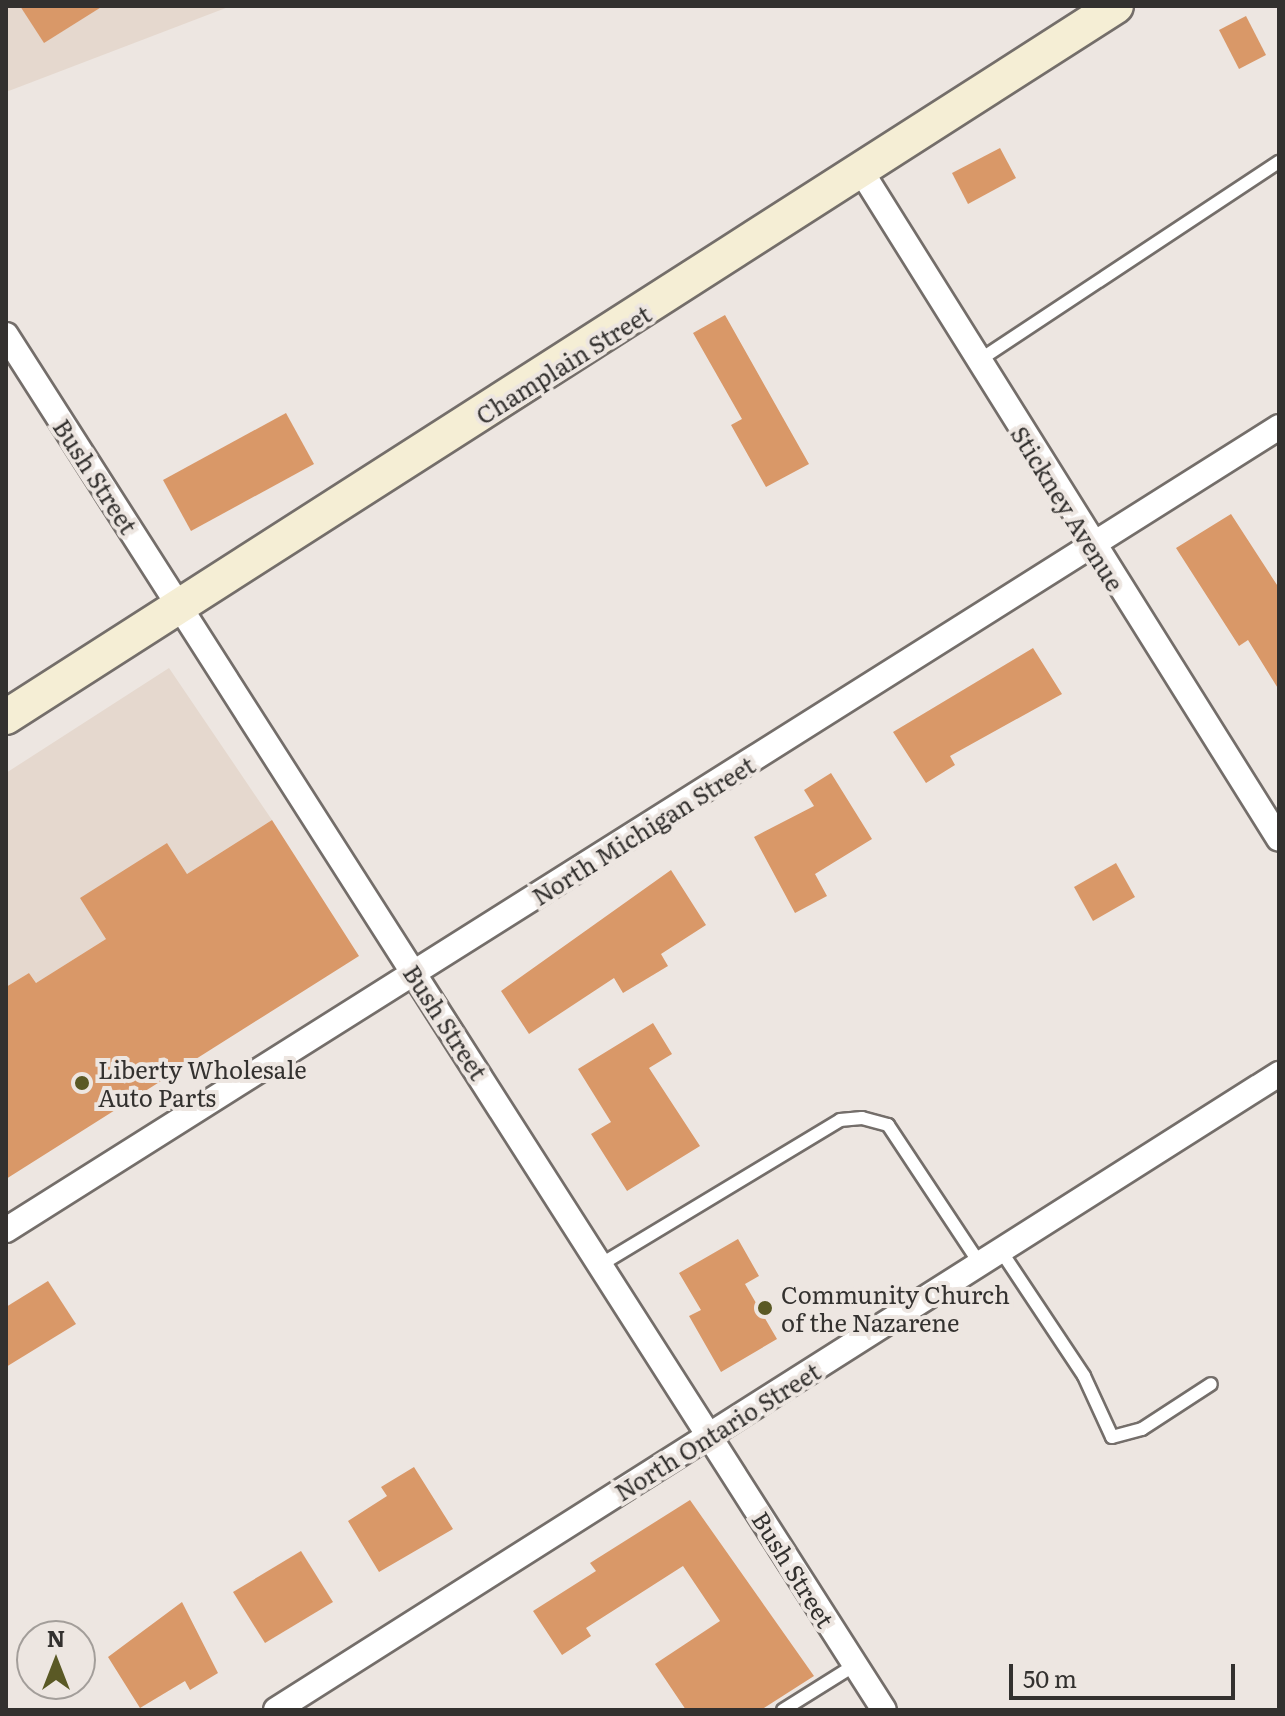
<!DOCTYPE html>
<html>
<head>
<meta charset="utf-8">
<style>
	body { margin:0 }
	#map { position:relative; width:1285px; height:1716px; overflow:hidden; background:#ede6e1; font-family:Literata,serif }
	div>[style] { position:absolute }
	.built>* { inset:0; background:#e5d8ce }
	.building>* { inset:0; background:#d99868 }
	.roads { filter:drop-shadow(2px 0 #746e6a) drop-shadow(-2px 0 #746e6a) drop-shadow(0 2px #746e6a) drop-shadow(0 -2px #746e6a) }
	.lane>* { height:12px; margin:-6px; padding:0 6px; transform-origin:6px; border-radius:6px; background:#fff }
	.street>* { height:24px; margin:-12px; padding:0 12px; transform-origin:12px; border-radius:12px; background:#fff }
	.secondary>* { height:34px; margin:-17px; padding:0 17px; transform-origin:17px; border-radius:17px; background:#f5eed5 }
	.dots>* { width:22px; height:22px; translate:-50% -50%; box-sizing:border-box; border:4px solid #ede6e1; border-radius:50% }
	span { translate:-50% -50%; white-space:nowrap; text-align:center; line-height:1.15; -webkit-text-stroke:8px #ede6e1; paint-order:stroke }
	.street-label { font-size:24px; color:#33312f }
	.poi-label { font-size:24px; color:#33312f }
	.left { translate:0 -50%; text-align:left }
	.frame { position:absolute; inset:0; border:8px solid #33312f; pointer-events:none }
	.north { position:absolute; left:16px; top:1620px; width:80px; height:80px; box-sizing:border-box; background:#ede6e1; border:2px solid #a39e9a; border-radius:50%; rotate:0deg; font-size:22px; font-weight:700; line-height:32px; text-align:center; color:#33312f }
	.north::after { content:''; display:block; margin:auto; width:28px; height:36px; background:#5a5925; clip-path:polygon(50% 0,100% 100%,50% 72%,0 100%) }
	.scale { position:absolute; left:1009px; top:1664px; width:226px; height:36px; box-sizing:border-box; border:4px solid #33312f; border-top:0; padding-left:10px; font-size:24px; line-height:28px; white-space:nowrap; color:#33312f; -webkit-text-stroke:6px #ede6e1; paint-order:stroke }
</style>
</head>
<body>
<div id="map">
	<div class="built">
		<i style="clip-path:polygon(6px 6px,231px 6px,6px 92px)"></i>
		<i style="clip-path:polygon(169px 668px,272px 820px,187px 874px,167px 843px,106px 939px,36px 983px,29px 973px,6px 987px,6px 773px)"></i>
	</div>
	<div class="building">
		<i style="clip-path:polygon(20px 6px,103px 6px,44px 43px)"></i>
		<i style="clip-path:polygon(1246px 16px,1266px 55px,1239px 69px,1219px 30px)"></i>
		<i style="clip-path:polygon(1000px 148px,1016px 178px,968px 204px,952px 173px)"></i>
		<i style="clip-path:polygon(725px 315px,809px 464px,766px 487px,731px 425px,742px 419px,693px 333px)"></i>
		<i style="clip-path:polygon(286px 413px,314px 464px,191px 531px,163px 480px)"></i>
		<i style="clip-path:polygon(1231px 514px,1279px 588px,1279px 690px,1248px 640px,1239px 646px,1176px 548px)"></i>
		<i style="clip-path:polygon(1033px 648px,1062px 694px,950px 756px,955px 765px,926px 783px,893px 732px)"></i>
		<i style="clip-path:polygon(831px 773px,872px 839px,815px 874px,827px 896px,795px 913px,754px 837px,814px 806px,804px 790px)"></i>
		<i style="clip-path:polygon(272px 820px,359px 956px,6px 1179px,6px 987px,29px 973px,36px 983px,106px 939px,80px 898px,167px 843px,187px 874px)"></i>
		<i style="clip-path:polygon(1116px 863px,1135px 897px,1093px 921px,1074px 887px)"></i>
		<i style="clip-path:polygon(671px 870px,706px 925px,661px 954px,668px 966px,623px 993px,614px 978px,529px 1034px,501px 991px)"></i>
		<i style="clip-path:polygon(653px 1023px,672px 1054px,649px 1068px,700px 1146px,627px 1191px,591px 1134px,611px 1122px,578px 1069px)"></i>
		<i style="clip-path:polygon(738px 1239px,759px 1276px,745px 1284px,777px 1339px,721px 1372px,689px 1316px,701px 1310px,679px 1273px)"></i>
		<i style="clip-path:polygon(48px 1281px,76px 1324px,6px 1367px,6px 1307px)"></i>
		<i style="clip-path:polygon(414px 1467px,453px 1529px,379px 1572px,348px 1521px,387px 1496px,381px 1487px)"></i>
		<i style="clip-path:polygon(690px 1500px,814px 1676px,761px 1710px,686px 1710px,655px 1664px,720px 1621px,683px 1566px,586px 1628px,591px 1636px,562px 1655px,533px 1611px,596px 1571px,590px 1563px)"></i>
		<i style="clip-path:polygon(301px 1551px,333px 1602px,265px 1643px,233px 1592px)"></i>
		<i style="clip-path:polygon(182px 1602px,218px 1673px,190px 1690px,185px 1681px,140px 1708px,108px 1657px)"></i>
	</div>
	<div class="roads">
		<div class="lane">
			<i style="left:978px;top:361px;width:361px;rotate:-33.5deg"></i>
			<i style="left:1001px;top:1251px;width:150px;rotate:56.4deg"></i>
			<i style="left:1084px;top:1376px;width:67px;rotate:65.3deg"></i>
			<i style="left:1112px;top:1437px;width:31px;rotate:-15deg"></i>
			<i style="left:1142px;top:1429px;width:82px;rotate:-33.1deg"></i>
			<i style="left:600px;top:1265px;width:280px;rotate:-31.1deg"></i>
			<i style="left:840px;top:1120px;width:22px;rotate:-5deg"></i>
			<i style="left:862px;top:1118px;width:27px;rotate:15deg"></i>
			<i style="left:888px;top:1125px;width:167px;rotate:56.5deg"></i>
			<i style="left:783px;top:1710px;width:85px;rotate:-32deg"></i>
		</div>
		<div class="street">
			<i style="left:863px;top:174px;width:784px;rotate:57.97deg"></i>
			<i style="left:6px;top:335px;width:1631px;rotate:57.44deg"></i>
			<i style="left:6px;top:1230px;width:1505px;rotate:-32.24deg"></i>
			<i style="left:276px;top:1710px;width:1188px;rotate:-32.38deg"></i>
		</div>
		<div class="secondary">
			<i style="left:6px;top:717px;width:1318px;rotate:-32.64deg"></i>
		</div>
	</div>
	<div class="dots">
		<i style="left:82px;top:1083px;background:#5a5925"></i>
		<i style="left:765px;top:1308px;background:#5a5925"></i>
	</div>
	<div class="street-label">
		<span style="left:563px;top:364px;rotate:-32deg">Champlain Street</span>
		<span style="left:96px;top:476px;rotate:57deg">Bush Street</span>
		<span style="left:1068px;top:508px;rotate:58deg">Stickney Avenue</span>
		<span style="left:643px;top:830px;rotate:-32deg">North Michigan Street</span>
		<span style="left:446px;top:1022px;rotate:57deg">Bush Street</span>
		<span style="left:717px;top:1431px;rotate:-32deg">North Ontario Street</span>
		<span style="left:794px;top:1569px;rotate:58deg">Bush Street</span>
	</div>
	<div class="poi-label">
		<span class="left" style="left:98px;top:1083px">Liberty Wholesale<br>Auto Parts</span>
		<span class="left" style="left:781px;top:1308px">Community Church<br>of the Nazarene</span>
	</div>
	<div class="frame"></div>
	<div class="north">N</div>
	<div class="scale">50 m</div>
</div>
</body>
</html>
